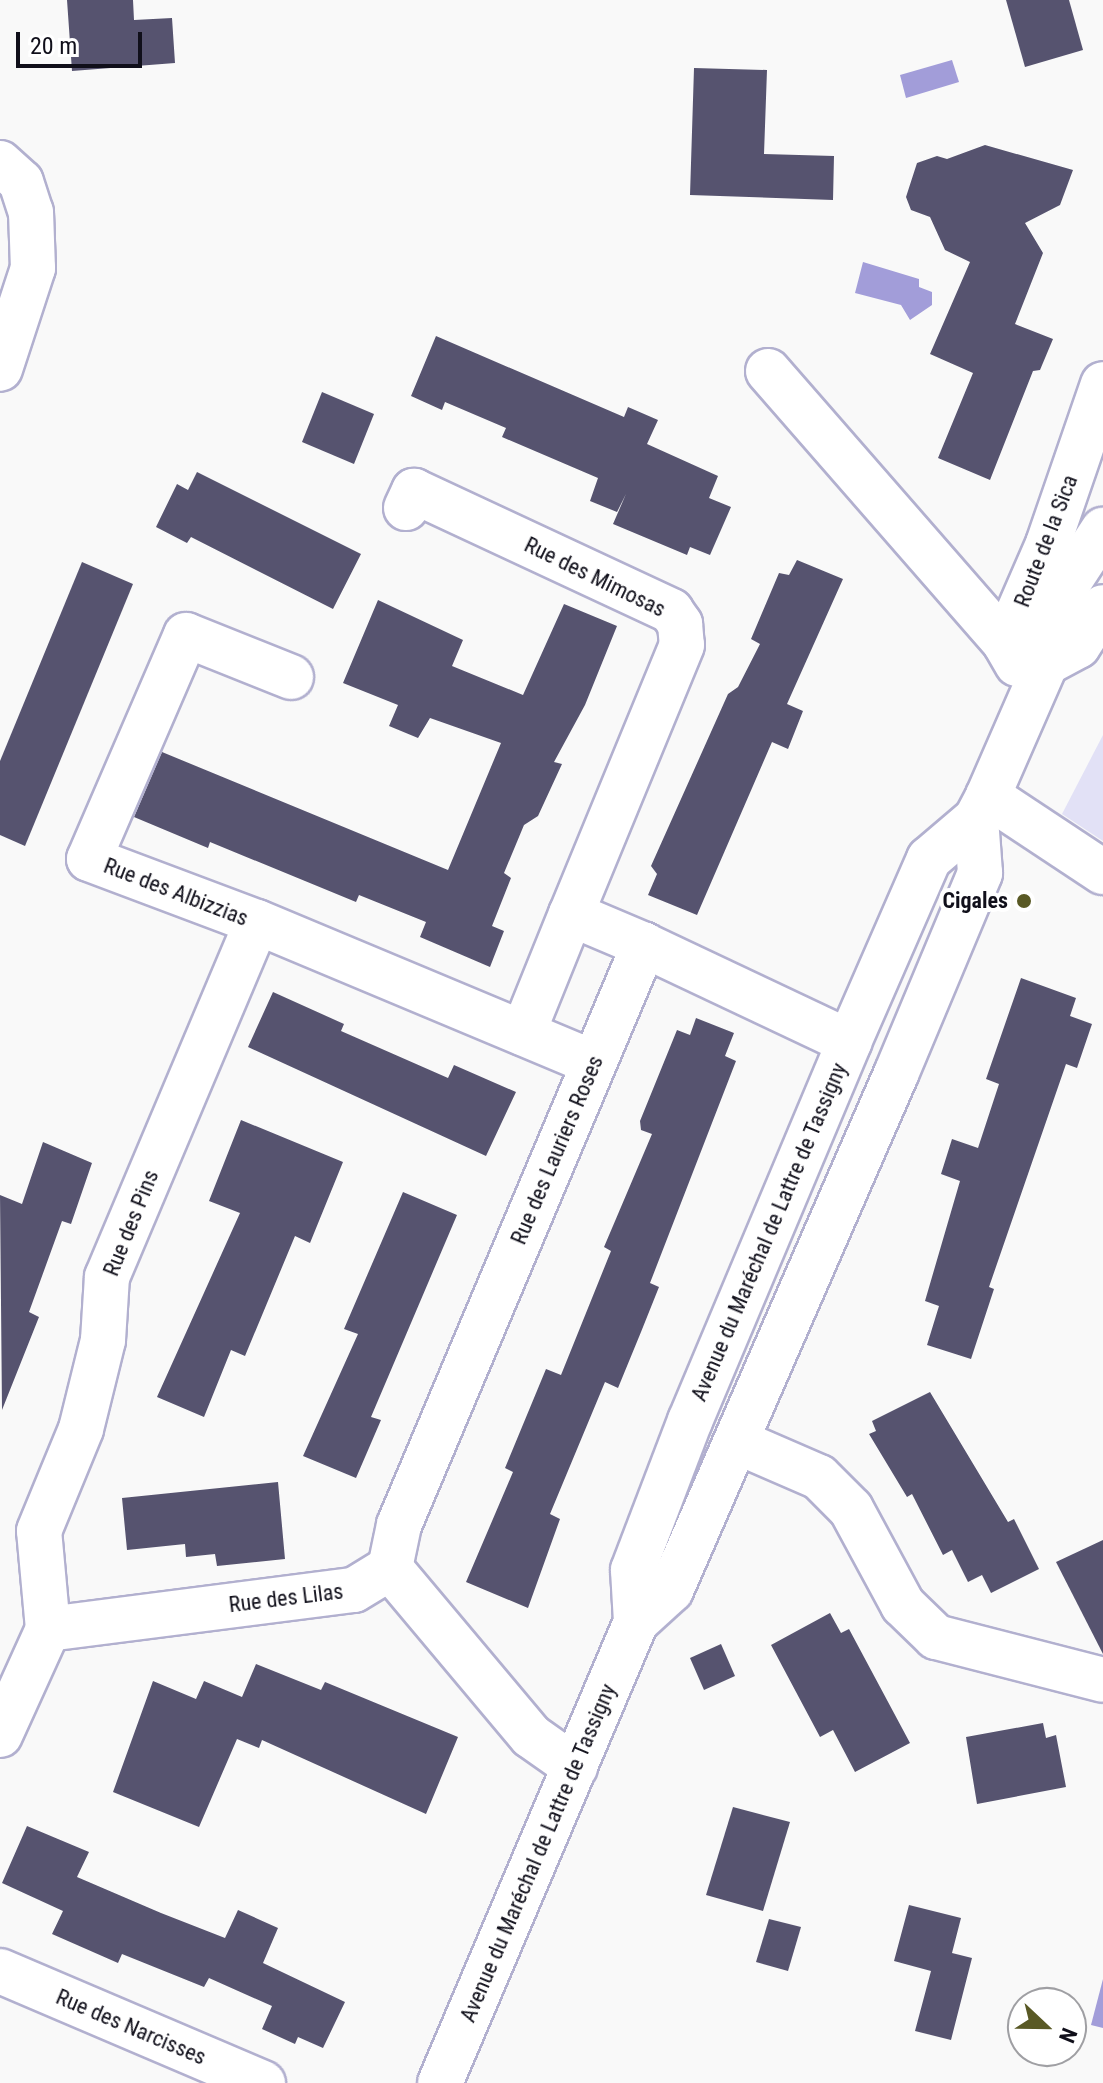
<!DOCTYPE html>
<html>
<head>
<meta charset="utf-8">
<style>
	body { margin:0 }
	#map { position:relative; width:1103px; height:2083px; overflow:hidden; background:#f9f9f9; font-family:"Roboto Condensed",sans-serif }
	div>[style] { position:absolute }
	.green>* { inset:0; background:#e2e1f6 }
	.water>* { inset:0; background:#a29dd9 }
	.building>* { inset:0; background:#56536f }
	.roads { filter:drop-shadow(2px 0 #b2b0cf) drop-shadow(-2px 0 #b2b0cf) drop-shadow(0 2px #b2b0cf) drop-shadow(0 -2px #b2b0cf) }
	.minor>* { height:44px; margin:-22px; padding:0 22px; transform-origin:22px; border-radius:22px; background:#fff }
	.major>* { height:44px; margin:-22px; padding:0 22px; transform-origin:22px; border-radius:22px; background:#fff }
	.dots>* { width:22px; height:22px; translate:-50% -50%; box-sizing:border-box; border:4px solid #fff; border-radius:50% }
	span { translate:-50% -50%; white-space:nowrap; text-align:center; line-height:1.15; -webkit-text-stroke:8px #fff; paint-order:stroke }
	.street-label { font-size:22px; color:#100f1a }
	.poi-label { font-size:22px; color:#100f1a; font-weight:700 }
	.right { translate:-100% -50%; text-align:right }
	.north { position:absolute; left:1007px; top:1987px; width:80px; height:80px; box-sizing:border-box; background:#fff; border:2px solid #9f9fa3; border-radius:50%; rotate:112deg; font-size:22px; font-weight:700; line-height:32px; text-align:center; color:#100f1a }
	.north::after { content:''; display:block; margin:auto; width:28px; height:36px; background:#595925; clip-path:polygon(50% 0,100% 100%,50% 72%,0 100%) }
	.scale { position:absolute; left:16px; top:32px; width:126px; height:36px; box-sizing:border-box; border:4px solid #100f1a; border-top:0; padding-left:10px; font-size:24px; line-height:28px; white-space:nowrap; color:#100f1a; -webkit-text-stroke:6px #fff; paint-order:stroke }
</style>
</head>
<body>
<div id="map">
	<div class="green">
		<i style="clip-path:polygon(1103px 735px,1103px 841px,1062px 814px)"></i>
	</div>
	<div class="water">
		<i style="clip-path:polygon(952px 60px,959px 82px,906px 98px,900px 75px)"></i>
		<i style="clip-path:polygon(863px 262px,919px 279px,919px 287px,932px 292px,932px 305px,910px 320px,901px 305px,855px 293px)"></i>
		<i style="clip-path:polygon(1103px 1979px,1103px 2028px,1091px 2025px)"></i>
	</div>
	<div class="building">
		<i style="clip-path:polygon(67px 0,133px 0,134px 20px,172px 18px,175px 63px,72px 71px)"></i>
		<i style="clip-path:polygon(1006px 0,1069px 0,1083px 50px,1025px 67px)"></i>
		<i style="clip-path:polygon(694px 68px,767px 70px,764px 154px,834px 156px,833px 200px,690px 195px)"></i>
		<i style="clip-path:polygon(985px 145px,1073px 170px,1060px 205px,1025px 223px,1043px 253px,1015px 324px,1053px 339px,1040px 370px,1033px 371px,990px 480px,938px 458px,973px 373px,930px 354px,970px 262px,945px 250px,930px 217px,911px 210px,906px 197px,917px 163px,937px 156px,947px 159px)"></i>
		<i style="clip-path:polygon(436px 336px,624px 417px,628px 407px,658px 420px,647px 444px,718px 476px,709px 498px,731px 507px,710px 555px,690px 547px,687px 555px,613px 524px,626px 494px,617px 512px,590px 501px,598px 478px,502px 437px,506px 428px,445px 402px,442px 410px,411px 396px)"></i>
		<i style="clip-path:polygon(322px 392px,374px 414px,354px 464px,302px 442px)"></i>
		<i style="clip-path:polygon(197px 472px,361px 554px,333px 609px,191px 537px,187px 543px,156px 527px,177px 484px,188px 490px)"></i>
		<i style="clip-path:polygon(797px 560px,843px 579px,787px 704px,803px 711px,788px 749px,772px 742px,697px 915px,648px 895px,657px 874px,651px 866px,728px 694px,738px 687px,760px 644px,751px 639px,779px 573px,789px 575px)"></i>
		<i style="clip-path:polygon(82px 562px,133px 584px,25px 846px,0 835px,0 761px)"></i>
		<i style="clip-path:polygon(378px 600px,463px 640px,452px 666px,523px 695px,564px 604px,617px 626px,585px 705px,554px 762px,562px 764px,538px 816px,524px 825px,504px 873px,511px 878px,492px 926px,504px 931px,490px 967px,420px 937px,426px 922px,359px 895px,356px 902px,210px 842px,208px 848px,134px 817px,162px 752px,448px 870px,501px 743px,430px 718px,418px 738px,389px 726px,398px 705px,343px 683px)"></i>
		<i style="clip-path:polygon(1021px 978px,1076px 998px,1070px 1016px,1092px 1024px,1077px 1068px,1066px 1064px,989px 1287px,994px 1289px,971px 1359px,927px 1345px,939px 1306px,925px 1301px,960px 1181px,941px 1174px,952px 1139px,978px 1148px,999px 1084px,986px 1079px)"></i>
		<i style="clip-path:polygon(273px 992px,344px 1024px,341px 1031px,448px 1078px,454px 1065px,516px 1092px,486px 1156px,248px 1047px)"></i>
		<i style="clip-path:polygon(696px 1018px,734px 1033px,725px 1056px,736px 1061px,650px 1283px,659px 1287px,641px 1332px,618px 1388px,605px 1382px,550px 1514px,560px 1519px,528px 1608px,466px 1582px,513px 1472px,505px 1468px,546px 1369px,561px 1375px,611px 1251px,604px 1247px,652px 1134px,641px 1130px,640px 1121px,677px 1030px,690px 1035px)"></i>
		<i style="clip-path:polygon(241px 1120px,343px 1162px,310px 1243px,295px 1236px,245px 1356px,231px 1350px,204px 1417px,157px 1397px,240px 1213px,209px 1201px)"></i>
		<i style="clip-path:polygon(43px 1142px,92px 1163px,71px 1224px,62px 1221px,29px 1312px,39px 1317px,2px 1410px,0 1195px,22px 1204px)"></i>
		<i style="clip-path:polygon(403px 1192px,457px 1215px,371px 1417px,381px 1420px,356px 1478px,303px 1456px,358px 1334px,344px 1329px)"></i>
		<i style="clip-path:polygon(930px 1392px,1008px 1522px,1014px 1519px,1039px 1569px,991px 1593px,982px 1575px,968px 1582px,952px 1550px,943px 1555px,912px 1494px,907px 1497px,869px 1434px,876px 1431px,872px 1421px)"></i>
		<i style="clip-path:polygon(278px 1482px,285px 1559px,217px 1566px,215px 1554px,186px 1557px,185px 1544px,127px 1550px,122px 1498px)"></i>
		<i style="clip-path:polygon(1103px 1540px,1103px 1654px,1056px 1562px)"></i>
		<i style="clip-path:polygon(830px 1613px,841px 1633px,849px 1629px,910px 1743px,855px 1772px,833px 1730px,820px 1737px,771px 1645px)"></i>
		<i style="clip-path:polygon(721px 1644px,735px 1676px,704px 1690px,690px 1658px)"></i>
		<i style="clip-path:polygon(256px 1664px,321px 1690px,325px 1682px,458px 1737px,426px 1814px,262px 1740px,259px 1748px,237px 1739px,199px 1827px,113px 1792px,153px 1681px,196px 1699px,204px 1681px,242px 1697px)"></i>
		<i style="clip-path:polygon(1043px 1723px,1046px 1738px,1056px 1735px,1066px 1787px,977px 1804px,966px 1737px)"></i>
		<i style="clip-path:polygon(733px 1807px,790px 1822px,763px 1911px,706px 1895px)"></i>
		<i style="clip-path:polygon(27px 1826px,89px 1852px,77px 1877px,161px 1913px,225px 1938px,238px 1910px,278px 1928px,263px 1963px,345px 2002px,323px 2048px,298px 2037px,295px 2044px,262px 2029px,272px 2006px,209px 1978px,204px 1987px,122px 1954px,118px 1963px,52px 1934px,63px 1911px,2px 1883px)"></i>
		<i style="clip-path:polygon(909px 1905px,961px 1918px,952px 1953px,972px 1958px,951px 2040px,915px 2031px,931px 1971px,894px 1961px)"></i>
		<i style="clip-path:polygon(769px 1919px,801px 1927px,788px 1971px,756px 1962px)"></i>
	</div>
	<div class="roads">
		<div class="minor">
			<i style="left:0;top:163px;width:28px;rotate:42deg"></i>
			<i style="left:21px;top:182px;width:32px;rotate:72deg"></i>
			<i style="left:31px;top:212px;width:56px;rotate:88deg"></i>
			<i style="left:33px;top:268px;width:106px;rotate:108.1deg"></i>
			<i style="left:768px;top:371px;width:361px;rotate:48.9deg"></i>
			<i style="left:406px;top:508px;width:19px;rotate:-65deg"></i>
			<i style="left:414px;top:491px;width:284px;rotate:25deg"></i>
			<i style="left:671px;top:611px;width:16px;rotate:55deg"></i>
			<i style="left:680px;top:624px;width:21px;rotate:85deg"></i>
			<i style="left:682px;top:645px;width:291px;rotate:112.4deg"></i>
			<i style="left:571px;top:914px;width:79px;rotate:23deg"></i>
			<i style="left:1017px;top:664px;width:24px;rotate:-120deg"></i>
			<i style="left:1005px;top:643px;width:108px;rotate:-66.5deg"></i>
			<i style="left:1048px;top:544px;width:169px;rotate:-71deg"></i>
			<i style="left:291px;top:677px;width:113px;rotate:-158.2deg"></i>
			<i style="left:186px;top:635px;width:244px;rotate:113.4deg"></i>
			<i style="left:89px;top:859px;width:179px;rotate:20.6deg"></i>
			<i style="left:257px;top:922px;width:365px;rotate:22.7deg"></i>
			<i style="left:988px;top:796px;width:138px;rotate:33.5deg"></i>
			<i style="left:523px;top:1033px;width:128px;rotate:-68deg"></i>
			<i style="left:738px;top:1442px;width:88px;rotate:23.4deg"></i>
			<i style="left:819px;top:1477px;width:45px;rotate:45deg"></i>
			<i style="left:851px;top:1509px;width:109px;rotate:61.6deg"></i>
			<i style="left:903px;top:1605px;width:46px;rotate:44.1deg"></i>
			<i style="left:936px;top:1637px;width:172px;rotate:14.4deg"></i>
			<i style="left:390px;top:1568px;width:44px;rotate:-78.2deg"></i>
			<i style="left:399px;top:1525px;width:630px;rotate:-67.1deg"></i>
			<i style="left:644px;top:945px;width:227px;rotate:25.3deg"></i>
			<i style="left:48px;top:1629px;width:308px;rotate:-7.3deg"></i>
			<i style="left:354px;top:1590px;width:42px;rotate:-31.4deg"></i>
			<i style="left:390px;top:1568px;width:219px;rotate:50deg"></i>
			<i style="left:531px;top:1736px;width:54px;rotate:35.2deg"></i>
			<i style="left:0;top:1735px;width:116px;rotate:-65.6deg"></i>
			<i style="left:48px;top:1629px;width:98px;rotate:-95.2deg"></i>
			<i style="left:39px;top:1531px;width:110px;rotate:-67.6deg"></i>
			<i style="left:81px;top:1429px;width:92px;rotate:-76.1deg"></i>
			<i style="left:103px;top:1340px;width:63px;rotate:-86.4deg"></i>
			<i style="left:107px;top:1277px;width:385px;rotate:-67.1deg"></i>
			<i style="left:0;top:1971px;width:286px;rotate:23.1deg"></i>
		</div>
		<div class="major">
			<i style="left:1046px;top:663px;width:36px;rotate:-28deg"></i>
			<i style="left:1078px;top:646px;width:46px;rotate:-57.3deg"></i>
			<i style="left:636px;top:1622px;width:52px;rotate:-93.3deg"></i>
			<i style="left:633px;top:1570px;width:160px;rotate:-69.1deg"></i>
			<i style="left:690px;top:1421px;width:411px;rotate:-67.2deg"></i>
			<i style="left:849px;top:1042px;width:200px;rotate:-66.4deg"></i>
			<i style="left:929px;top:859px;width:62px;rotate:-40.4deg"></i>
			<i style="left:976px;top:819px;width:26px;rotate:-62deg"></i>
			<i style="left:988px;top:796px;width:145px;rotate:-66.4deg"></i>
			<i style="left:1046px;top:663px;width:43px;rotate:-92.7deg"></i>
			<i style="left:1044px;top:620px;width:108px;rotate:-56.8deg"></i>
			<i style="left:440px;top:2083px;width:501px;rotate:-66.97deg"></i>
			<i style="left:636px;top:1622px;width:47px;rotate:-42.4deg"></i>
			<i style="left:671px;top:1590px;width:563px;rotate:-66.44deg"></i>
			<i style="left:896px;top:1074px;width:218px;rotate:-67.3deg"></i>
			<i style="left:980px;top:873px;width:54px;rotate:-94.2deg"></i>
		</div>
	</div>
	<div class="dots">
		<i style="left:1024px;top:901px;background:#595925"></i>
	</div>
	<div class="street-label">
		<span style="left:1046px;top:541px;rotate:-69deg">Route de la Sica</span>
		<span style="left:595px;top:577px;rotate:26deg">Rue des Mimosas</span>
		<span style="left:176px;top:892px;rotate:21deg">Rue des Albizzias</span>
		<span style="left:557px;top:1150px;rotate:-67deg">Rue des Lauriers Roses</span>
		<span style="left:131px;top:1223px;rotate:-68deg">Rue des Pins</span>
		<span style="left:769px;top:1232px;rotate:-67deg">Avenue du Maréchal de Lattre de Tassigny</span>
		<span style="left:286px;top:1598px;rotate:-7deg">Rue des Lilas</span>
		<span style="left:538px;top:1853px;rotate:-67deg">Avenue du Maréchal de Lattre de Tassigny</span>
		<span style="left:131px;top:2027px;rotate:23deg">Rue des Narcisses</span>
	</div>
	<div class="poi-label">
		<span class="right" style="left:1008px;top:901px">Cigales</span>
	</div>
	<div class="north">N</div>
	<div class="scale">20 m</div>
</div>
</body>
</html>
